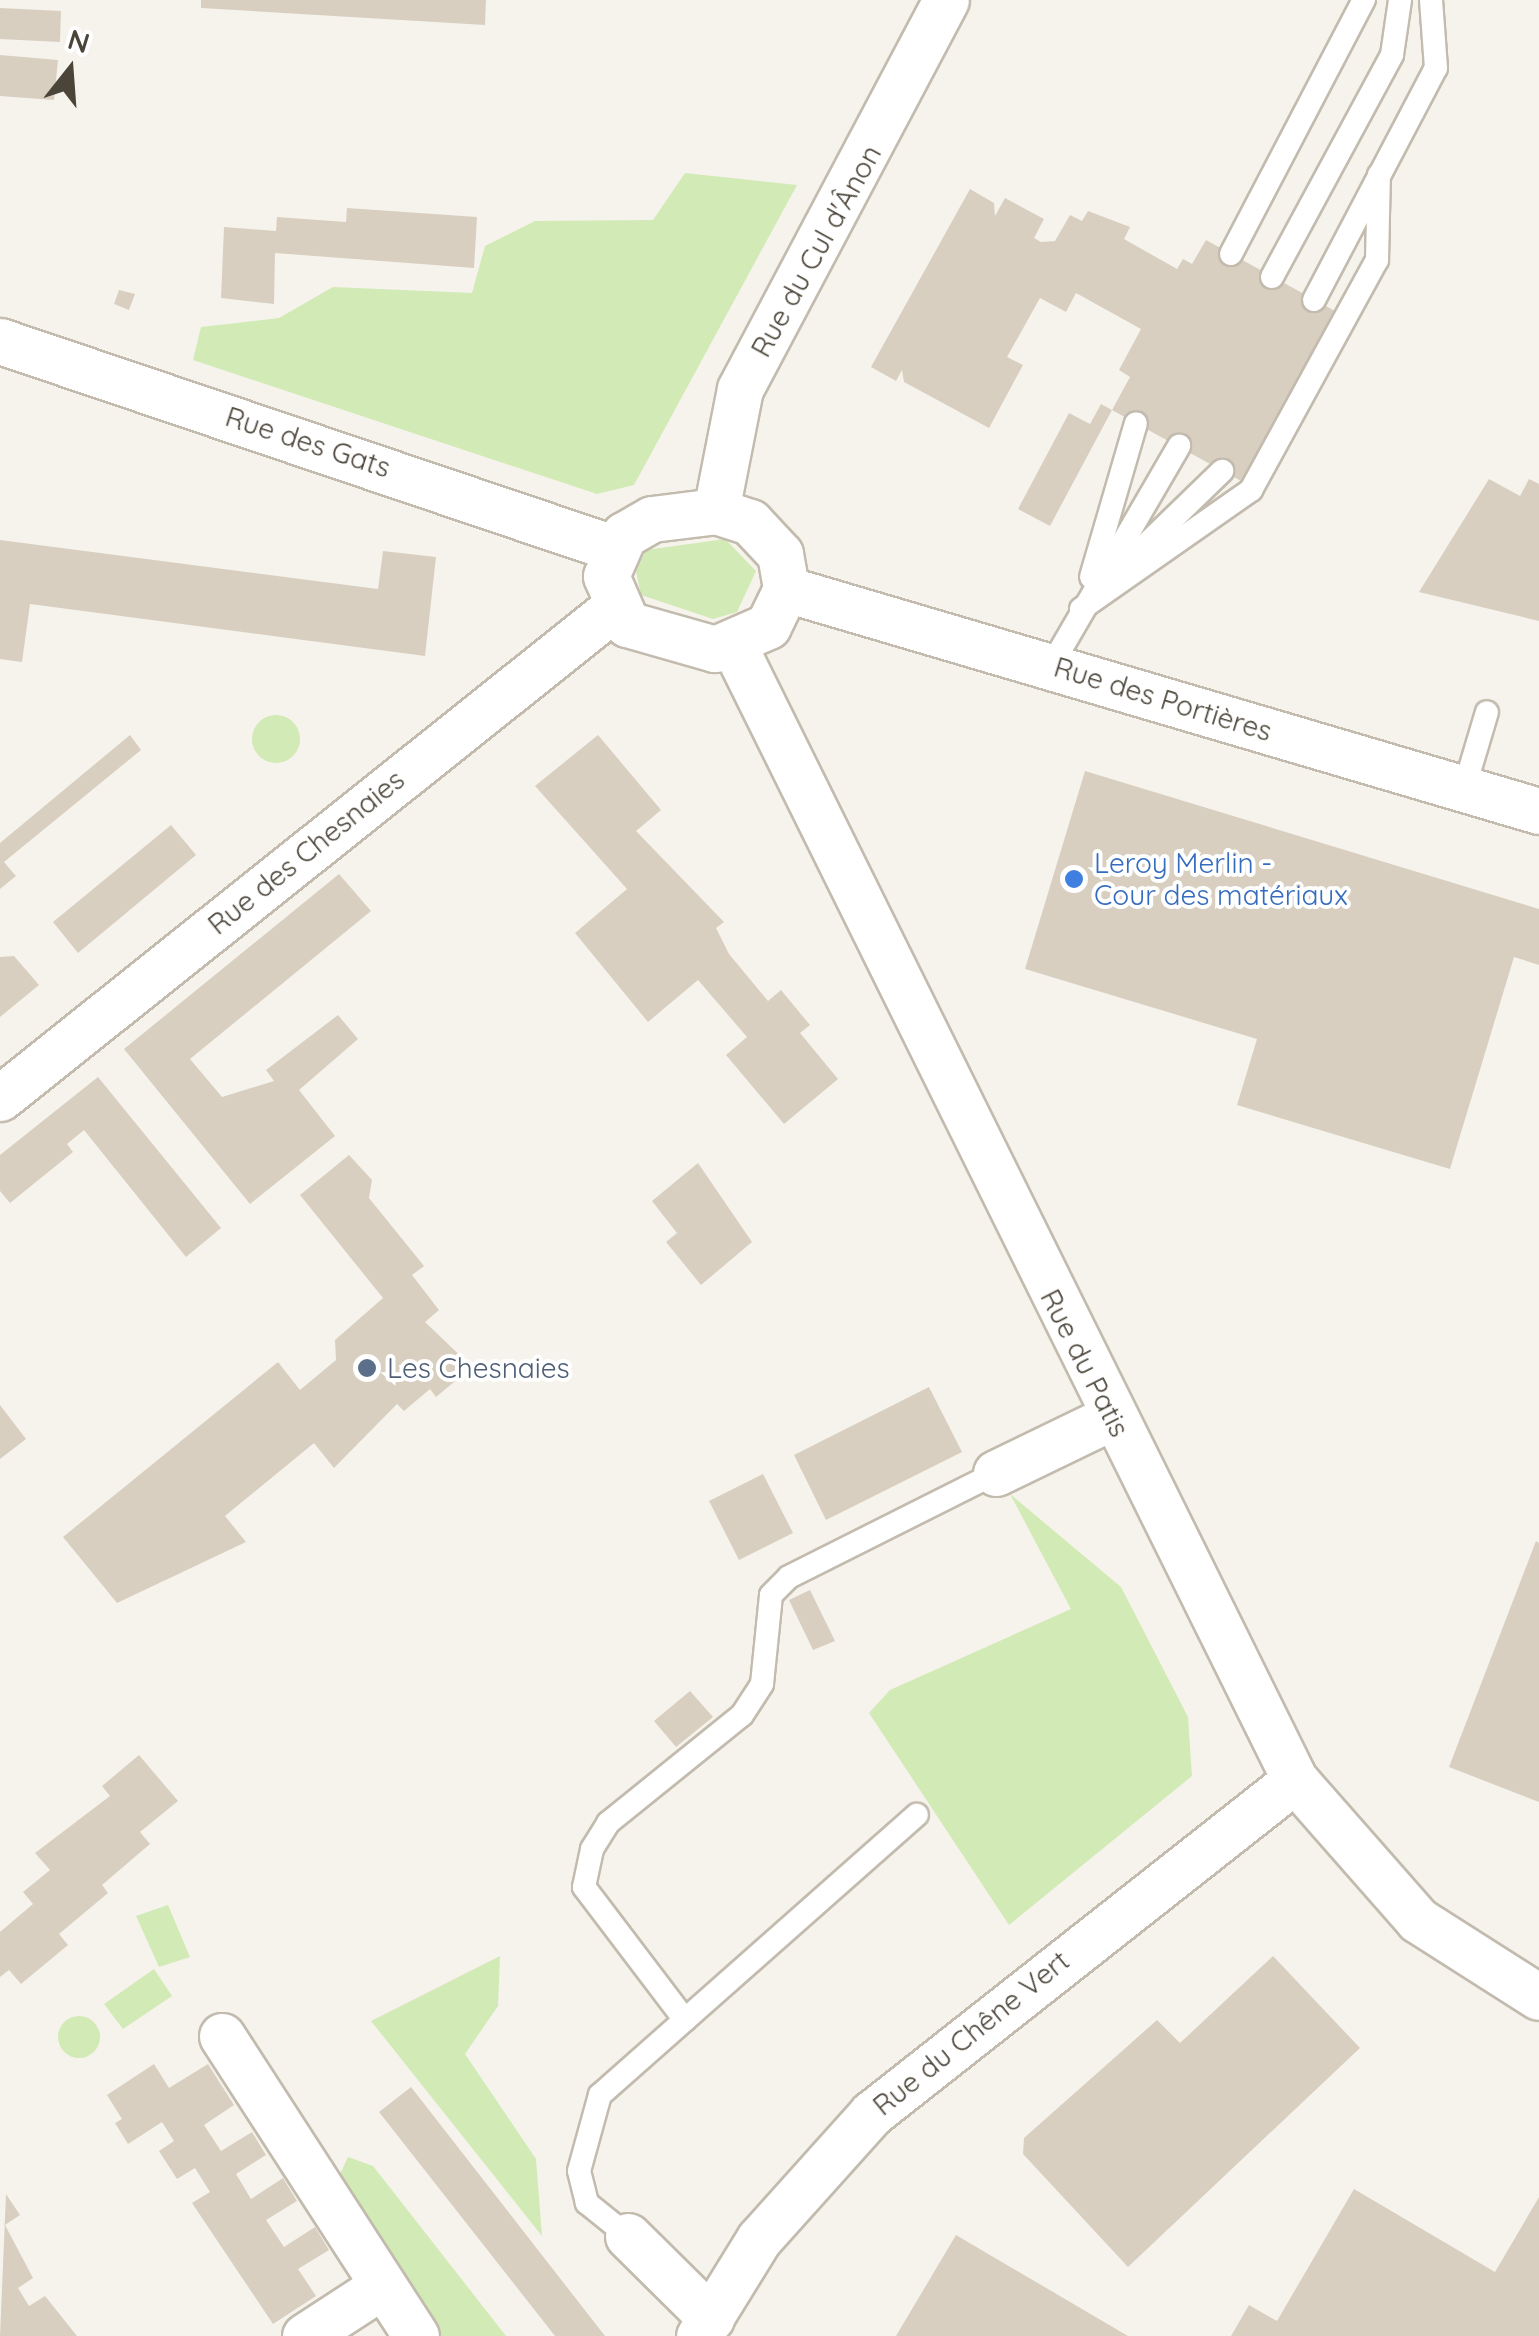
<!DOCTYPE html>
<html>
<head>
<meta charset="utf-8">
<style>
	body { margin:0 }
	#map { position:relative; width:1539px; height:2336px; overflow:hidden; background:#f6f3ec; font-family:Quicksand,sans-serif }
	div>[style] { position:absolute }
	.green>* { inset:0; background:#d2eab5 }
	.round { border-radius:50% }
	.building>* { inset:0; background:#d8cfc1 }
	.roads { filter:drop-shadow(2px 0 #c2bbae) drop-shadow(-2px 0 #c2bbae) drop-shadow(0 2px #c2bbae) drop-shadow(0 -2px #c2bbae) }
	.service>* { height:22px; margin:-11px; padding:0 11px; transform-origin:11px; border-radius:11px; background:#fff }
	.minor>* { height:45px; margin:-22.5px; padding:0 22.5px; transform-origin:22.5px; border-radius:22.5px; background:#fff }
	.dots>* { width:28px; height:28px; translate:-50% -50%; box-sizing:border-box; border:5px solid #fff; border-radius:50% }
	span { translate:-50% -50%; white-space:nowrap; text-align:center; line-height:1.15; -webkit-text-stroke:8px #fff; paint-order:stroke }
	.street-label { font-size:28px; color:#4b4439 }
	.shop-label { font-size:28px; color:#366cbe }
	.left { translate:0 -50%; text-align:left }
	.service-label { font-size:28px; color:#4e5e75 }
	.north { position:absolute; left:20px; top:20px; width:100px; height:100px; -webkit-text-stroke:8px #fff; paint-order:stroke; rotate:17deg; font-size:28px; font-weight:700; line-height:40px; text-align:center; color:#4b4439 }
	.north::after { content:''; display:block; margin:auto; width:35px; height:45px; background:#4b4439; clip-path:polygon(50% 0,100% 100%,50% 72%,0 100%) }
</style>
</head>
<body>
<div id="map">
	<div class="green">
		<i style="clip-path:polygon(685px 173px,797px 185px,634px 485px,597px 494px,193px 360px,201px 327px,279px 318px,333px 287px,472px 293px,485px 246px,535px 221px,653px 220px)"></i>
		<i style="clip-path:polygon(725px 539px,756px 571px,737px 612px,713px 619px,641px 595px,636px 571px,646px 550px)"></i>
		<i class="round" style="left:252px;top:715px;width:48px;height:48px"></i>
		<i style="clip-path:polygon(1010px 1494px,1121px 1587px,1188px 1717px,1192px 1776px,1009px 1925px,869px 1713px,890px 1690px,1071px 1609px)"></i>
		<i style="clip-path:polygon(168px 1905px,190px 1957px,159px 1967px,136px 1916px)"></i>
		<i style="clip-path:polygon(500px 1956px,498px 2006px,465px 2054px,536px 2159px,542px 2236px,371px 2021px)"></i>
		<i style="clip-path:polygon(154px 1969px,172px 1996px,123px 2029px,104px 2004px)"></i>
		<i class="round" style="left:58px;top:2016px;width:42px;height:42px"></i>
		<i style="clip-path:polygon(348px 2157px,373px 2166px,506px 2336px,437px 2336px,337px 2181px)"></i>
	</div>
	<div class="building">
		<i style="clip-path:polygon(201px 0,486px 0,485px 25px,201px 8px)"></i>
		<i style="clip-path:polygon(0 8px,61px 11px,60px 42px,0 39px)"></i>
		<i style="clip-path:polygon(0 55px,58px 60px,54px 100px,0 96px)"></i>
		<i style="clip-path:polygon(970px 189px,994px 203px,995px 216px,1005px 198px,1044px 219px,1034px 238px,1041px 242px,1055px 241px,1070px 215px,1082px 221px,1088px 211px,1130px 227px,1124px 239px,1177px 269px,1183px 259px,1192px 264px,1206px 240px,1335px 311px,1241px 481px,1112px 410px,1050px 526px,1018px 509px,1069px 413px,1090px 424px,1101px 404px,1112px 410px,1130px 377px,1119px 370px,1141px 329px,1076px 293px,1066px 312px,1040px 298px,1007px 357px,1023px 365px,989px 428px,904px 382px,902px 370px,896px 381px,871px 367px)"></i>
		<i style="clip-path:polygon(347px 208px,477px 217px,474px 268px,275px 253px,274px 304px,221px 298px,224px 227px,276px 231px,277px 217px,346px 222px)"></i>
		<i style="clip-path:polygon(119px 290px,135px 294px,129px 310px,114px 304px)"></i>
		<i style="clip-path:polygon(1489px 479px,1520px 496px,1529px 479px,1539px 484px,1539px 621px,1419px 592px)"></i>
		<i style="clip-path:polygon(0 540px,378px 589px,383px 551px,436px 557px,425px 656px,30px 604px,22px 662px,0 659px)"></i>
		<i style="clip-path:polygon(130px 735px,141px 750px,4px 862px,16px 876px,0 889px,0 843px)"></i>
		<i style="clip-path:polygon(598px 735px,661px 810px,636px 831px,724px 922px,716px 928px,729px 954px,768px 1001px,781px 990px,810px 1025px,800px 1033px,838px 1079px,784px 1124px,726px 1055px,747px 1037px,698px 980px,648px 1022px,575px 933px,627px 889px,535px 786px)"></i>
		<i style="clip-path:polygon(1085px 771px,1539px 909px,1539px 965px,1514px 957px,1450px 1169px,1237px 1105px,1257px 1039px,1025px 969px)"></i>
		<i style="clip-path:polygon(171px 825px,196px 855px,78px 953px,53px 922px)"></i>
		<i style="clip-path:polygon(339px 874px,371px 911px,190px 1059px,222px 1097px,274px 1081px,266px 1070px,338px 1015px,358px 1039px,299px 1090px,335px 1136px,250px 1204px,124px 1049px)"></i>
		<i style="clip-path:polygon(14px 956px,39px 985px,0 1017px,0 957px)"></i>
		<i style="clip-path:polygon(98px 1077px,221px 1228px,186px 1257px,84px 1130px,67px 1144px,73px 1152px,10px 1203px,0 1191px,0 1155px)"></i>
		<i style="clip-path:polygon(349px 1155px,372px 1180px,369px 1198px,424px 1266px,412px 1275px,439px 1310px,425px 1322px,472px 1367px,436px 1397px,430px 1389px,404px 1411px,397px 1404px,334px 1468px,314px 1443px,225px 1516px,246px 1542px,117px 1603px,63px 1537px,278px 1362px,300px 1390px,336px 1360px,335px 1340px,383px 1298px,300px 1195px)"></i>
		<i style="clip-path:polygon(698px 1163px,752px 1242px,701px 1285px,666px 1242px,677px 1233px,652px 1201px)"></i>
		<i style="clip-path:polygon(929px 1387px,962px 1452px,826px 1520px,794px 1455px)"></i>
		<i style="clip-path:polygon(0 1405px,26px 1439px,0 1459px)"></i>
		<i style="clip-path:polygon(763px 1474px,793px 1533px,739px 1560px,709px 1501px)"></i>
		<i style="clip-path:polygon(1536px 1541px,1539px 1543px,1539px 1802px,1449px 1767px)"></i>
		<i style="clip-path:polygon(810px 1590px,835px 1641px,813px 1650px,789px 1600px)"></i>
		<i style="clip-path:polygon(690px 1691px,713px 1717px,676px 1747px,654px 1721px)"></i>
		<i style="clip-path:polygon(139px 1755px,178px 1801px,140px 1832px,150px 1844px,102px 1885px,108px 1893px,59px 1934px,68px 1945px,21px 1984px,9px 1970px,0 1977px,0 1932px,33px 1904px,23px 1892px,50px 1870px,35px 1853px,110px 1796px,102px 1786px)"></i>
		<i style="clip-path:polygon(1273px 1956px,1360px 2048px,1128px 2267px,1023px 2154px,1024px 2138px,1157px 2020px,1180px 2043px)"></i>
		<i style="clip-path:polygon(154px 2064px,169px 2088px,208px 2064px,234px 2105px,204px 2125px,221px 2151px,252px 2132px,266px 2155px,236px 2174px,251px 2199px,283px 2178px,297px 2201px,266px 2220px,284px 2247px,315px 2227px,329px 2250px,298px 2269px,316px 2296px,273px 2324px,192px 2203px,210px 2192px,195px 2168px,177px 2179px,159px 2151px,174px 2141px,162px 2122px,128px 2144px,115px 2123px,122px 2119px,107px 2095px)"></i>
		<i style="clip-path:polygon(411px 2087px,605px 2336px,555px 2336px,379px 2112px)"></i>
		<i style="clip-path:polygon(1354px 2189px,1495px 2272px,1539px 2197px,1539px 2336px,1231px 2336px,1249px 2305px,1277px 2321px)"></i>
		<i style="clip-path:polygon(6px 2194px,20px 2215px,5px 2225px,33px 2278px,18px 2288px,29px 2306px,45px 2296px,77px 2336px,0 2336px)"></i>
		<i style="clip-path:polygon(956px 2235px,1128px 2336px,896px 2336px)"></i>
	</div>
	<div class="roads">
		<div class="service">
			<i style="left:1231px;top:254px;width:287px;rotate:-62.4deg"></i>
			<i style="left:1272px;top:277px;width:252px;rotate:-61.6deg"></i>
			<i style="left:1392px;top:55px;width:56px;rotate:-81.7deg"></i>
			<i style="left:1314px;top:300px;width:262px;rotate:-62.3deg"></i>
			<i style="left:1436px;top:68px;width:68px;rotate:-94.2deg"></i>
			<i style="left:1126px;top:564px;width:134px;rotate:-44.1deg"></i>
			<i style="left:1091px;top:577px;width:160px;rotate:-73.7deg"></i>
			<i style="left:1081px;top:609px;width:208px;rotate:-35deg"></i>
			<i style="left:1251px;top:490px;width:262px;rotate:-61.3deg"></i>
			<i style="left:1377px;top:260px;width:85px;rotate:-88.7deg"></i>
			<i style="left:1051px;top:666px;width:255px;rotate:-59.8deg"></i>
			<i style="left:1464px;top:789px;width:80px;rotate:-73.4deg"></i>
			<i style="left:685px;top:2020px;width:167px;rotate:-127.2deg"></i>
			<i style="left:584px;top:1887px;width:39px;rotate:-78deg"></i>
			<i style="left:592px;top:1849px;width:31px;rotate:-58deg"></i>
			<i style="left:608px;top:1823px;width:172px;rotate:-38.9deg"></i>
			<i style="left:742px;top:1715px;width:37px;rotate:-57deg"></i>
			<i style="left:762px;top:1684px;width:89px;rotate:-84.2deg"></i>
			<i style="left:771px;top:1595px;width:25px;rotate:-45deg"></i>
			<i style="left:789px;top:1577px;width:232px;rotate:-26.7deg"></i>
			<i style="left:628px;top:2236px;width:53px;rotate:-141.2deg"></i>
			<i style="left:587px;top:2203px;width:33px;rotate:-104deg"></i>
			<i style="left:579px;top:2171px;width:79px;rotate:-74.6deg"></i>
			<i style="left:600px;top:2095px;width:423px;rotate:-41.5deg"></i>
		</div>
		<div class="minor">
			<i style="left:0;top:341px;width:647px;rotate:18.66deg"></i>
			<i style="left:716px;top:511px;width:124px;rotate:-78.9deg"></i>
			<i style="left:740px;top:389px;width:440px;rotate:-62.1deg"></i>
			<i style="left:716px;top:511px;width:36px;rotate:18deg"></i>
			<i style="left:750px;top:522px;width:44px;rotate:46.8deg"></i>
			<i style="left:780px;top:554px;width:36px;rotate:80deg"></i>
			<i style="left:786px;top:589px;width:41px;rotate:115.9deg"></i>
			<i style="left:768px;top:626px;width:58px;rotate:156.5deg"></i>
			<i style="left:715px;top:649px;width:91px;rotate:-164.1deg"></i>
			<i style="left:627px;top:624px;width:52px;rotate:-113.6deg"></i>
			<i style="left:606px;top:576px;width:45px;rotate:-66.3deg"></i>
			<i style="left:624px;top:535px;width:32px;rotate:-30deg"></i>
			<i style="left:652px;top:519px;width:64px;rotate:-7.1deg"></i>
			<i style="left:786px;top:589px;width:785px;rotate:16.43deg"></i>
			<i style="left:734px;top:646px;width:1265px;rotate:63.68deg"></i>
			<i style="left:1295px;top:1780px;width:186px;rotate:48.7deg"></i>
			<i style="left:1418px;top:1920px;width:143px;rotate:32.5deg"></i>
			<i style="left:0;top:1098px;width:786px;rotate:-38.59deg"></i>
			<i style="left:996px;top:1473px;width:129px;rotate:-25.8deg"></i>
			<i style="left:222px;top:2036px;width:357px;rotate:57.1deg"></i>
			<i style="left:628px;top:2236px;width:117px;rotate:44.7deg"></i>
			<i style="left:305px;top:2336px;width:92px;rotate:-33deg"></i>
			<i style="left:699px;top:2336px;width:114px;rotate:-58.3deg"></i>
			<i style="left:759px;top:2239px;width:168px;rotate:-48.1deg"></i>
			<i style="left:871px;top:2114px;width:540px;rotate:-38.23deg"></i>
		</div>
	</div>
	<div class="dots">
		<i style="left:1074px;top:879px;background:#3f7fe0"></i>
		<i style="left:367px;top:1368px;background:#5c6f8a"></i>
	</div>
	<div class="street-label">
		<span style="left:816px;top:251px;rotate:-61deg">Rue du Cul d'Ânon</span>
		<span style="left:308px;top:442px;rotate:18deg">Rue des Gats</span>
		<span style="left:1163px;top:699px;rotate:17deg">Rue des Portières</span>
		<span style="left:306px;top:852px;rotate:-39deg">Rue des Chesnaies</span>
		<span style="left:1085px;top:1363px;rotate:63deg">Rue du Patis</span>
		<span style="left:971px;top:2033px;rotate:-39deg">Rue du Chêne Vert</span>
	</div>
	<div class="shop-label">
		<span class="left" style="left:1094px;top:879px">Leroy Merlin -<br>Cour des matériaux</span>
	</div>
	<div class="service-label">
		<span class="left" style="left:387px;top:1368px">Les Chesnaies</span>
	</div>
	<div class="north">N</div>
</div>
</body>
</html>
